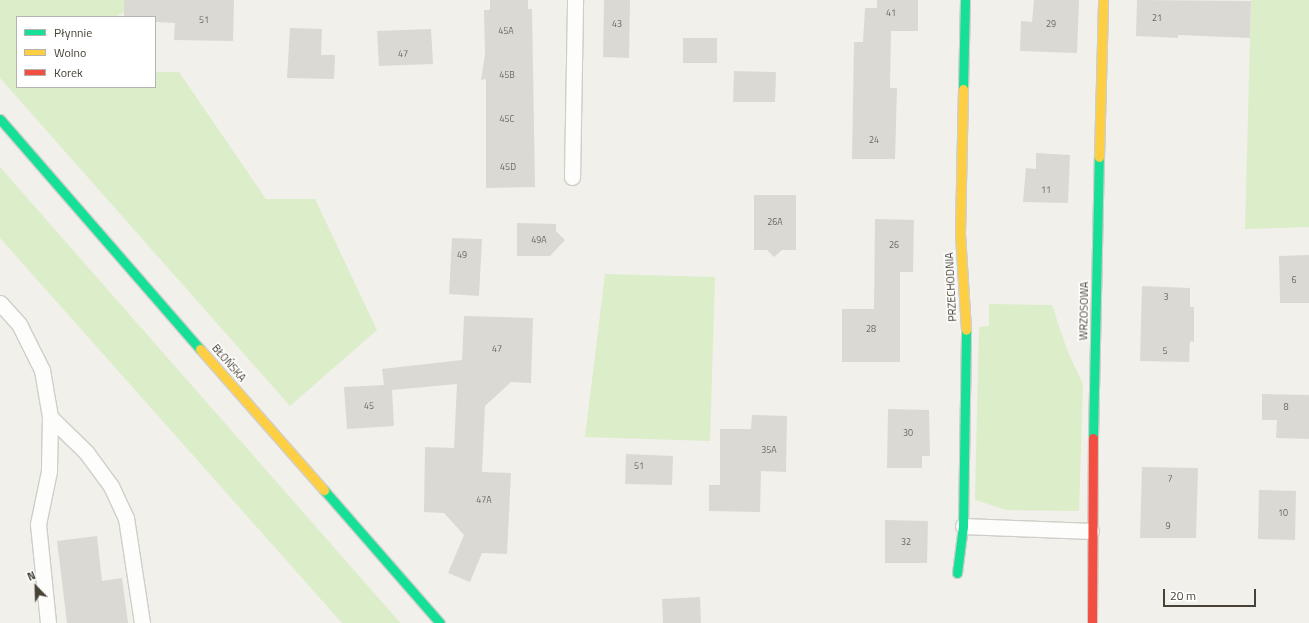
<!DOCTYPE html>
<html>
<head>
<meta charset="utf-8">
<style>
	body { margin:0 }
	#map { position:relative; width:1309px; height:623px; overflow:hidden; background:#f1f0eb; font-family:"Titillium Web",sans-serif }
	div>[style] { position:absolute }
	.green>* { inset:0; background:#dcedca }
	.building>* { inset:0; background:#dbd9d3 }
	.roads { filter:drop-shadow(1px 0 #cfcec8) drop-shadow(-1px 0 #cfcec8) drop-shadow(0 1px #cfcec8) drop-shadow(0 -1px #cfcec8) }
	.lane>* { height:15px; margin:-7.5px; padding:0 7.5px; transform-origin:7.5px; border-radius:7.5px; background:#fdfdfc }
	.fast>* { height:9px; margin:-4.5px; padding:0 4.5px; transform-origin:4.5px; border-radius:4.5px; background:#16e098 }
	.slow>* { height:9px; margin:-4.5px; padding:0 4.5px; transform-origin:4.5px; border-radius:4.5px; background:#ffcf43 }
	.jam>* { height:9px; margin:-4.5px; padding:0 4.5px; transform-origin:4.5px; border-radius:4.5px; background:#f24e42 }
	span { translate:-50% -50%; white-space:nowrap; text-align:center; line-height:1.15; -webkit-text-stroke:3px #fff; paint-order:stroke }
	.number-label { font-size:9px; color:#6e685e }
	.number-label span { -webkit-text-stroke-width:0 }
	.street-label { font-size:11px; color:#484236 }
	.legend { position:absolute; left:16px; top:16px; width:140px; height:72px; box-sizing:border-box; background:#fff; border:1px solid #b6b3af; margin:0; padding:5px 7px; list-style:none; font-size:12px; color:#484236 }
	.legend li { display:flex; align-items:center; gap:8px; height:20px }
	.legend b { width:20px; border:1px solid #b6b3af }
	.north { position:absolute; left:16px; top:567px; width:40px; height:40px; -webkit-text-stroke:3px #fff; paint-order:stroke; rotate:337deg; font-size:11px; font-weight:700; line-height:16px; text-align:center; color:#484236 }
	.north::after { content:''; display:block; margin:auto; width:14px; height:18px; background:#484236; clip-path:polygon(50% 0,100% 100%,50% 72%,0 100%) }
	.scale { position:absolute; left:1163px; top:589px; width:93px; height:18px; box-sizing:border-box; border:2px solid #484236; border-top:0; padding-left:5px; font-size:12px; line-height:14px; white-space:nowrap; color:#484236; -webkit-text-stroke:3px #fff; paint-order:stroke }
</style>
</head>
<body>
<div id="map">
	<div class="green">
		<i style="clip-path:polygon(0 0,126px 0,125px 12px,115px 17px,17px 17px,17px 87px,155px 87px,155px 72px,179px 72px,266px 199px,315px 199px,377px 330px,290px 406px,0 78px)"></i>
		<i style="clip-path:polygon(1251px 0,1309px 0,1309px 227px,1245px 229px)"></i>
		<i style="clip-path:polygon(0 167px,396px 618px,401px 623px,342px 623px,0 238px)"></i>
		<i style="clip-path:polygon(605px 274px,715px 277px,710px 441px,585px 437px)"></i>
		<i style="clip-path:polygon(989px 304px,1052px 305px,1067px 350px,1083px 384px,1079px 511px,1007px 510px,975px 500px,979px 327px,989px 326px)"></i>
	</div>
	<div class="building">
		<i style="clip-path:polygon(124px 0,234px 0,233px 41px,174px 40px,175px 23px,155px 22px,155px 17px,124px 17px)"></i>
		<i style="clip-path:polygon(490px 0,528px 0,528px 9px,532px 9px,535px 187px,486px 188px,486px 79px,481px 80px,485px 55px,484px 10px,490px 10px)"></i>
		<i style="clip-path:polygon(604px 0,630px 0,629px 58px,603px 57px)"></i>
		<i style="clip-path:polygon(877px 0,918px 0,918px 31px,891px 31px,890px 88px,897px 88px,895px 159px,852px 159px,854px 42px,863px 42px,865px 8px,877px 8px)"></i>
		<i style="clip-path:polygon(1034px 0,1079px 0,1077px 53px,1020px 51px,1021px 21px,1032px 22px)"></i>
		<i style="clip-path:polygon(1137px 0,1251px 1px,1250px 38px,1178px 35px,1178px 38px,1136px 36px)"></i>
		<i style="clip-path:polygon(290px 28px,322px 29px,321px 55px,335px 55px,334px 79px,287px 78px)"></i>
		<i style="clip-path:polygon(431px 29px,433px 64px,379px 66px,377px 31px)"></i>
		<i style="clip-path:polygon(683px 38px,717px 38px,717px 63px,683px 63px)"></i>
		<i style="clip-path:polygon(734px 71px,776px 72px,775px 102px,733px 102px)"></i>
		<i style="clip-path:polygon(1036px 153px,1070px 155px,1068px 203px,1023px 202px,1026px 168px,1036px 169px)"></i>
		<i style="clip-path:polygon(754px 195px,796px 195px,796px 250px,782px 250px,774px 257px,767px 250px,754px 250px)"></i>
		<i style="clip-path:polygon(875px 219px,914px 220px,913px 272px,900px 272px,900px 362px,842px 362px,842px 309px,874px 309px)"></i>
		<i style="clip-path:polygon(517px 223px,556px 224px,556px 231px,565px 240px,550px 256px,517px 256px)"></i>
		<i style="clip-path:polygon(452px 238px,482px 239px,479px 296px,449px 294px)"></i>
		<i style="clip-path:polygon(1309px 255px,1309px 303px,1280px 303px,1279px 256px)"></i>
		<i style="clip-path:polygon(1142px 286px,1190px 288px,1190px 307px,1194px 307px,1194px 342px,1190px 341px,1189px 362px,1140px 361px)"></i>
		<i style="clip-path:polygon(464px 316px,533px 318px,531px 383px,511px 382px,485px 406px,482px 472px,511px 473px,507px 554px,482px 553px,470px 582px,448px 573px,464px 535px,444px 513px,424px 512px,425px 447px,454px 448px,457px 384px,392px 390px,394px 426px,347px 429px,344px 387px,384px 385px,382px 369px,462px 360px)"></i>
		<i style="clip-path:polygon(1262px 394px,1309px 395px,1309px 439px,1276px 438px,1277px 420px,1262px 420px)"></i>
		<i style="clip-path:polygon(888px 409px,929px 410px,930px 456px,922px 456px,922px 468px,887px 468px)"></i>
		<i style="clip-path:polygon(752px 415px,787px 416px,786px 472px,761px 471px,760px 512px,709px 511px,709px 485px,720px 485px,720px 429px,751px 429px)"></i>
		<i style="clip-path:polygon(626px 454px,673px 456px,672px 485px,625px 484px)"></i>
		<i style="clip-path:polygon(1142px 467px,1198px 468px,1196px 538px,1140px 538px)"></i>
		<i style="clip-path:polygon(1259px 490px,1296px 491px,1295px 540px,1258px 539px)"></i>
		<i style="clip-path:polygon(885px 520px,928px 521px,927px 563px,885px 563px)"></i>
		<i style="clip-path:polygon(97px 536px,102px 581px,122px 578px,128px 623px,67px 623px,57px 541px)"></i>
		<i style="clip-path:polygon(700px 597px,701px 623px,663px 623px,662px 599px)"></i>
	</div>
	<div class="roads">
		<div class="lane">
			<i style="left:572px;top:177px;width:177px;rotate:-89deg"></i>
			<i style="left:0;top:303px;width:28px;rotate:48deg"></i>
			<i style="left:19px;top:324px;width:51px;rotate:63.4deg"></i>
			<i style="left:42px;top:370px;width:48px;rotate:80.3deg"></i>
			<i style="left:50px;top:417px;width:54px;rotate:91.1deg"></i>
			<i style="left:49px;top:471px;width:54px;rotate:101.7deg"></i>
			<i style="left:38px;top:524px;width:100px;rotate:84.2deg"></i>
			<i style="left:50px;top:417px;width:50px;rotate:44.2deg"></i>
			<i style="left:86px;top:452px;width:42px;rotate:53.7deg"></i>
			<i style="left:111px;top:486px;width:35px;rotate:65deg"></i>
			<i style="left:126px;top:518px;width:106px;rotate:81.3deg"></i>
			<i style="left:963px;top:526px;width:128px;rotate:2.2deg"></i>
		</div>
		<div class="fast">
			<i style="left:963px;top:89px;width:89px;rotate:-88.7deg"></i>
			<i style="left:0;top:119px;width:305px;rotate:49deg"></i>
			<i style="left:1093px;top:438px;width:281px;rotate:-88.8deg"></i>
			<i style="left:324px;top:490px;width:176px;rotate:48.9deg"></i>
			<i style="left:957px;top:573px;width:47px;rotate:-82.7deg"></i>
			<i style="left:963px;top:526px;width:196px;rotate:-89.1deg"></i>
		</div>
		<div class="slow">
			<i style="left:963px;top:89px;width:145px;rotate:91.2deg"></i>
			<i style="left:960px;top:234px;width:96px;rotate:86.4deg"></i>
			<i style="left:1099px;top:157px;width:157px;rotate:-88.5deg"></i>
			<i style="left:200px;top:349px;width:188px;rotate:48.7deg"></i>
		</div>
		<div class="jam">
			<i style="left:1092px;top:623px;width:185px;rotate:-89.7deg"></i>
		</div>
	</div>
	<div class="number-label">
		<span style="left:891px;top:13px">41</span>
		<span style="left:1157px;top:18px">21</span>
		<span style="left:204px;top:20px">51</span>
		<span style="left:617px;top:24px">43</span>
		<span style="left:1051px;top:24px">29</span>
		<span style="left:506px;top:31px">45A</span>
		<span style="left:403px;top:54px">47</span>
		<span style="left:507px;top:75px">45B</span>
		<span style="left:507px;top:119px">45C</span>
		<span style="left:874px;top:140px">24</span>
		<span style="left:508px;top:167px">45D</span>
		<span style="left:1046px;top:190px">11</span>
		<span style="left:775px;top:222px">26A</span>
		<span style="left:539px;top:240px">49A</span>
		<span style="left:894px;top:245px">26</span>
		<span style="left:462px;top:255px">49</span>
		<span style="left:1294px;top:280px">6</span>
		<span style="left:1166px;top:297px">3</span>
		<span style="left:871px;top:329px">28</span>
		<span style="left:497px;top:349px">47</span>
		<span style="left:1165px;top:351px">5</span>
		<span style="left:369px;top:406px">45</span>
		<span style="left:1286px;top:407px">8</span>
		<span style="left:908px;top:433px">30</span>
		<span style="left:769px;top:450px">35A</span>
		<span style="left:639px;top:466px">51</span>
		<span style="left:1170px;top:479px">7</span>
		<span style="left:484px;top:500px">47A</span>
		<span style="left:1283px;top:513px">10</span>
		<span style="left:1168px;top:526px">9</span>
		<span style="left:906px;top:542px">32</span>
	</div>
	<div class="street-label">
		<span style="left:951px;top:287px;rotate:-93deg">PRZECHODNIA</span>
		<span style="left:1084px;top:311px;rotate:-89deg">WRZOSOWA</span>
		<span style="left:229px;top:363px;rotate:49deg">BŁOŃSKA</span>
	</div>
	<ul class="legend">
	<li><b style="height:5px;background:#16e098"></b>Płynnie</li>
	<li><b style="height:5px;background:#ffcf43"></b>Wolno</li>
	<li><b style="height:5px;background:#f24e42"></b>Korek</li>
	</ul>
	<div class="north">N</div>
	<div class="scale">20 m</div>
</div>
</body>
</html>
